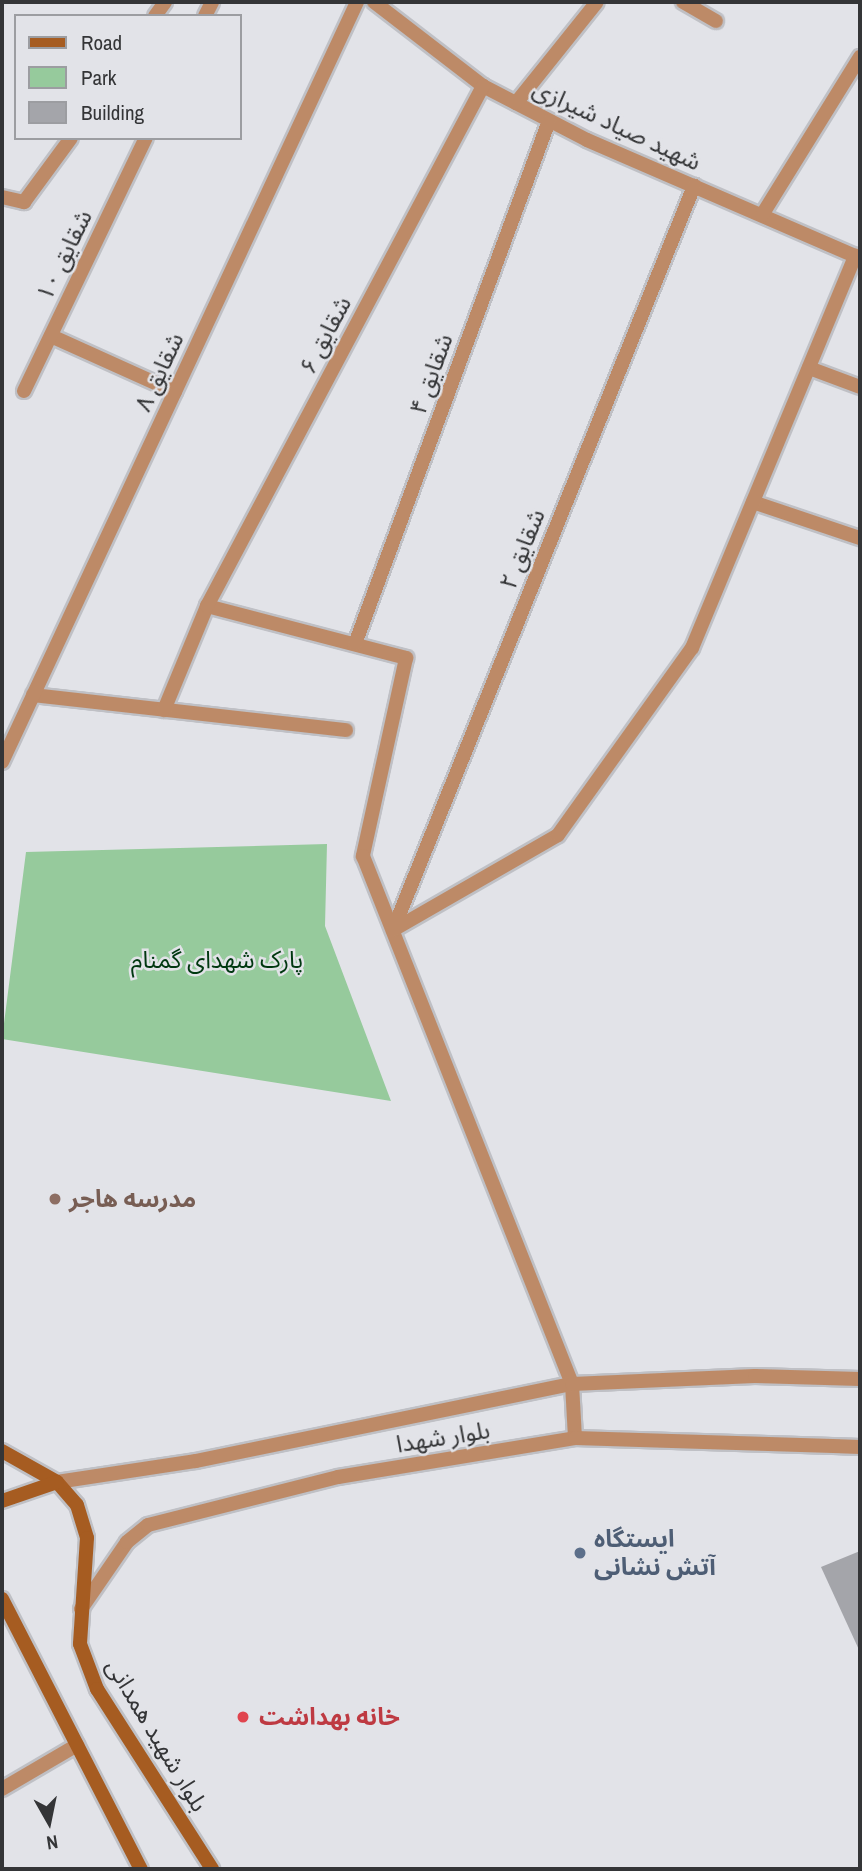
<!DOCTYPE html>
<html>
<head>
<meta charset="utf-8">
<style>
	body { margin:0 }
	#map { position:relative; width:862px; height:1871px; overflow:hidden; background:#e2e3e8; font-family:"Archivo Narrow","Noto Sans Arabic",sans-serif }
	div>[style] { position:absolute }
	.green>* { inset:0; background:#96ca9c }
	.building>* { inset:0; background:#a4a5aa }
	.roads { filter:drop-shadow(2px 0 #bfc0c5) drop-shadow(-2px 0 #bfc0c5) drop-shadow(0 2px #bfc0c5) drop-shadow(0 -2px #bfc0c5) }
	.minor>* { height:14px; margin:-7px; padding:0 7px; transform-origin:7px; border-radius:7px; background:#bd8a67 }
	.tertiary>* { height:14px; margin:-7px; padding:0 7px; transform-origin:7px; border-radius:7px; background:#bd8a67 }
	.secondary>* { height:14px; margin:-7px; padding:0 7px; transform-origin:7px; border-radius:7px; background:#a65c21 }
	.dots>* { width:19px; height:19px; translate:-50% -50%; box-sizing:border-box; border:4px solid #e2e3e8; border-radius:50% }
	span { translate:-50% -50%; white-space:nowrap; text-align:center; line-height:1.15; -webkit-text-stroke:5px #e2e3e8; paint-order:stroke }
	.street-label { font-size:24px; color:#343537 }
	.park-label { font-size:24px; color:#003810 }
	.education-label { font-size:24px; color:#785e54; font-weight:700 }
	.left { translate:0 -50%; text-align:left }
	.service-label { font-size:24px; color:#4e5e75; font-weight:700 }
	.health-label { font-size:24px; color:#be3a42; font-weight:700 }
	.frame { position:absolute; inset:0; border:4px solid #343537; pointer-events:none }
	.legend { position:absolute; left:14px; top:14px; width:228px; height:126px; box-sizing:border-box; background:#e2e3e8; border:2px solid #9c9da1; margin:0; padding:9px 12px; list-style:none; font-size:21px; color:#343537 }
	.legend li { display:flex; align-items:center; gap:14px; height:35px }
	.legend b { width:35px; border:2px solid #9c9da1 }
	.north { position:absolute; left:14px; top:1787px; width:70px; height:70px; -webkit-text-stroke:5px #e2e3e8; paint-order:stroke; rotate:171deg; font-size:19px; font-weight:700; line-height:28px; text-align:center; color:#343537 }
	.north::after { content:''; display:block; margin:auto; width:24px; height:32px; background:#343537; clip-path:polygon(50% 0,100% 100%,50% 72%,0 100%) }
</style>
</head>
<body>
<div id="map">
	<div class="green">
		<i style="clip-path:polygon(327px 844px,325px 926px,391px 1101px,2px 1039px,26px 852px)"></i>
	</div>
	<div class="building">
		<i style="clip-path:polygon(860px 1551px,860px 1652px,821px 1567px)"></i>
	</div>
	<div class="roads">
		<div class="minor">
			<i style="left:374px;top:2px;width:138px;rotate:37.6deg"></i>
			<i style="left:483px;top:86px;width:117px;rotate:27.4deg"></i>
			<i style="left:587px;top:140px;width:297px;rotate:23.4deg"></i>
			<i style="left:683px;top:2px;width:38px;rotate:30deg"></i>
			<i style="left:155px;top:16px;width:17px;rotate:-54deg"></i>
			<i style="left:205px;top:16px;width:16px;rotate:-63deg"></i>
			<i style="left:516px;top:103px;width:129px;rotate:-51.3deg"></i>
			<i style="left:2px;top:197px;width:23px;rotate:13deg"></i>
			<i style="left:24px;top:202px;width:79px;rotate:-53.7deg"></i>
			<i style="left:762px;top:215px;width:186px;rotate:-58.2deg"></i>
			<i style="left:51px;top:336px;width:136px;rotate:24.3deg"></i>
			<i style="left:809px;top:368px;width:54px;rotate:20.4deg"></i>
			<i style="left:24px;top:391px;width:281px;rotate:-64.3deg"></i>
			<i style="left:753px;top:502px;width:113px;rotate:18.6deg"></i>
			<i style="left:207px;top:606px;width:206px;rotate:14.6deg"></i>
			<i style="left:406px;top:658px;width:203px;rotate:102.3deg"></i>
			<i style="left:363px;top:856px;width:568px;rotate:68.4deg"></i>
			<i style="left:355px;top:644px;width:558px;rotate:-69.65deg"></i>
			<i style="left:33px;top:695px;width:315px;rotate:6.4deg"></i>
			<i style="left:164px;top:710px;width:113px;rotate:-67.5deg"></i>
			<i style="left:207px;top:606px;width:589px;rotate:-62.04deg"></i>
			<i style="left:2px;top:762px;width:839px;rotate:-64.96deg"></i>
			<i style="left:393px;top:930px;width:190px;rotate:-29.9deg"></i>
			<i style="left:558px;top:835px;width:230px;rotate:-54.4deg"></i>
			<i style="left:692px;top:648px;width:425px;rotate:-67.4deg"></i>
			<i style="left:393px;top:930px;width:803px;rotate:-67.97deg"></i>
			<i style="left:2px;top:1789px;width:87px;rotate:-30.4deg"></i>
		</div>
		<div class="tertiary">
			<i style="left:572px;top:1384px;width:54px;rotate:86.8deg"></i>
			<i style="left:57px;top:1482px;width:141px;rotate:-8.6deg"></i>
			<i style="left:196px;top:1461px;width:384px;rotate:-11.6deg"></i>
			<i style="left:572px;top:1384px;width:183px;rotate:-2.5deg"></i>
			<i style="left:755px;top:1376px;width:105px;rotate:1.6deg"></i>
			<i style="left:81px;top:1609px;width:81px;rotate:-55.5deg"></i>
			<i style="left:127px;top:1542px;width:27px;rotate:-39deg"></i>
			<i style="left:148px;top:1525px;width:196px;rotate:-14.2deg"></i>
			<i style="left:338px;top:1477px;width:240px;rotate:-9.3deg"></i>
			<i style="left:575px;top:1438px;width:285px;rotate:1.8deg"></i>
		</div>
		<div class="secondary">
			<i style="left:2px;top:1451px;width:63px;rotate:29.4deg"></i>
			<i style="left:57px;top:1482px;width:30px;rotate:49deg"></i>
			<i style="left:77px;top:1505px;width:34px;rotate:73deg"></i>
			<i style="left:87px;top:1538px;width:106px;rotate:93.8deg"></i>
			<i style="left:80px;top:1644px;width:48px;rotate:69.3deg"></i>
			<i style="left:97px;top:1689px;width:214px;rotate:57.4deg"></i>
			<i style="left:2px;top:1501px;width:58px;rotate:-19.1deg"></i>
			<i style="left:2px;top:1599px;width:304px;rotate:62.8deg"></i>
		</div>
	</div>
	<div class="dots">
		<i style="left:55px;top:1199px;background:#8d6e63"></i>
		<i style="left:580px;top:1553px;background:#5c6f8a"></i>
		<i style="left:243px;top:1717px;background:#e0444e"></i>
	</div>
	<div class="street-label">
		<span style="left:617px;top:125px;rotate:25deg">شهید صیاد شیرازی</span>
		<span style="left:64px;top:255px;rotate:-64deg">شقایق ۱۰</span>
		<span style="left:325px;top:335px;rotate:-62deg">شقایق ۶</span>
		<span style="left:159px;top:372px;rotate:-65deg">شقایق ۸</span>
		<span style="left:431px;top:374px;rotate:-70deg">شقایق ۴</span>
		<span style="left:522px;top:549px;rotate:-68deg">شقایق ۲</span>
		<span style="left:443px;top:1437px;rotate:-9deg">بلوار شهدا</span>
		<span style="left:157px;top:1735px;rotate:59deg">بلوار شهید همدانی</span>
	</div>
	<div class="park-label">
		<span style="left:217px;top:960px">پارک شهدای گمنام</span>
	</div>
	<div class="education-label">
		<span class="left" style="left:69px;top:1199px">مدرسه هاجر</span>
	</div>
	<div class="service-label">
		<span class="left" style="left:594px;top:1553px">ایستگاه<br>آتش نشانی</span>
	</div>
	<div class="health-label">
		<span class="left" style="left:259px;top:1717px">خانه بهداشت</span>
	</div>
	<div class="frame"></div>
	<ul class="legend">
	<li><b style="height:9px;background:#a65c21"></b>Road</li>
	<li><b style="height:19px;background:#96ca9c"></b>Park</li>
	<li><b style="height:19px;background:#a4a5aa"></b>Building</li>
	</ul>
	<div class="north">N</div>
</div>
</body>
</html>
